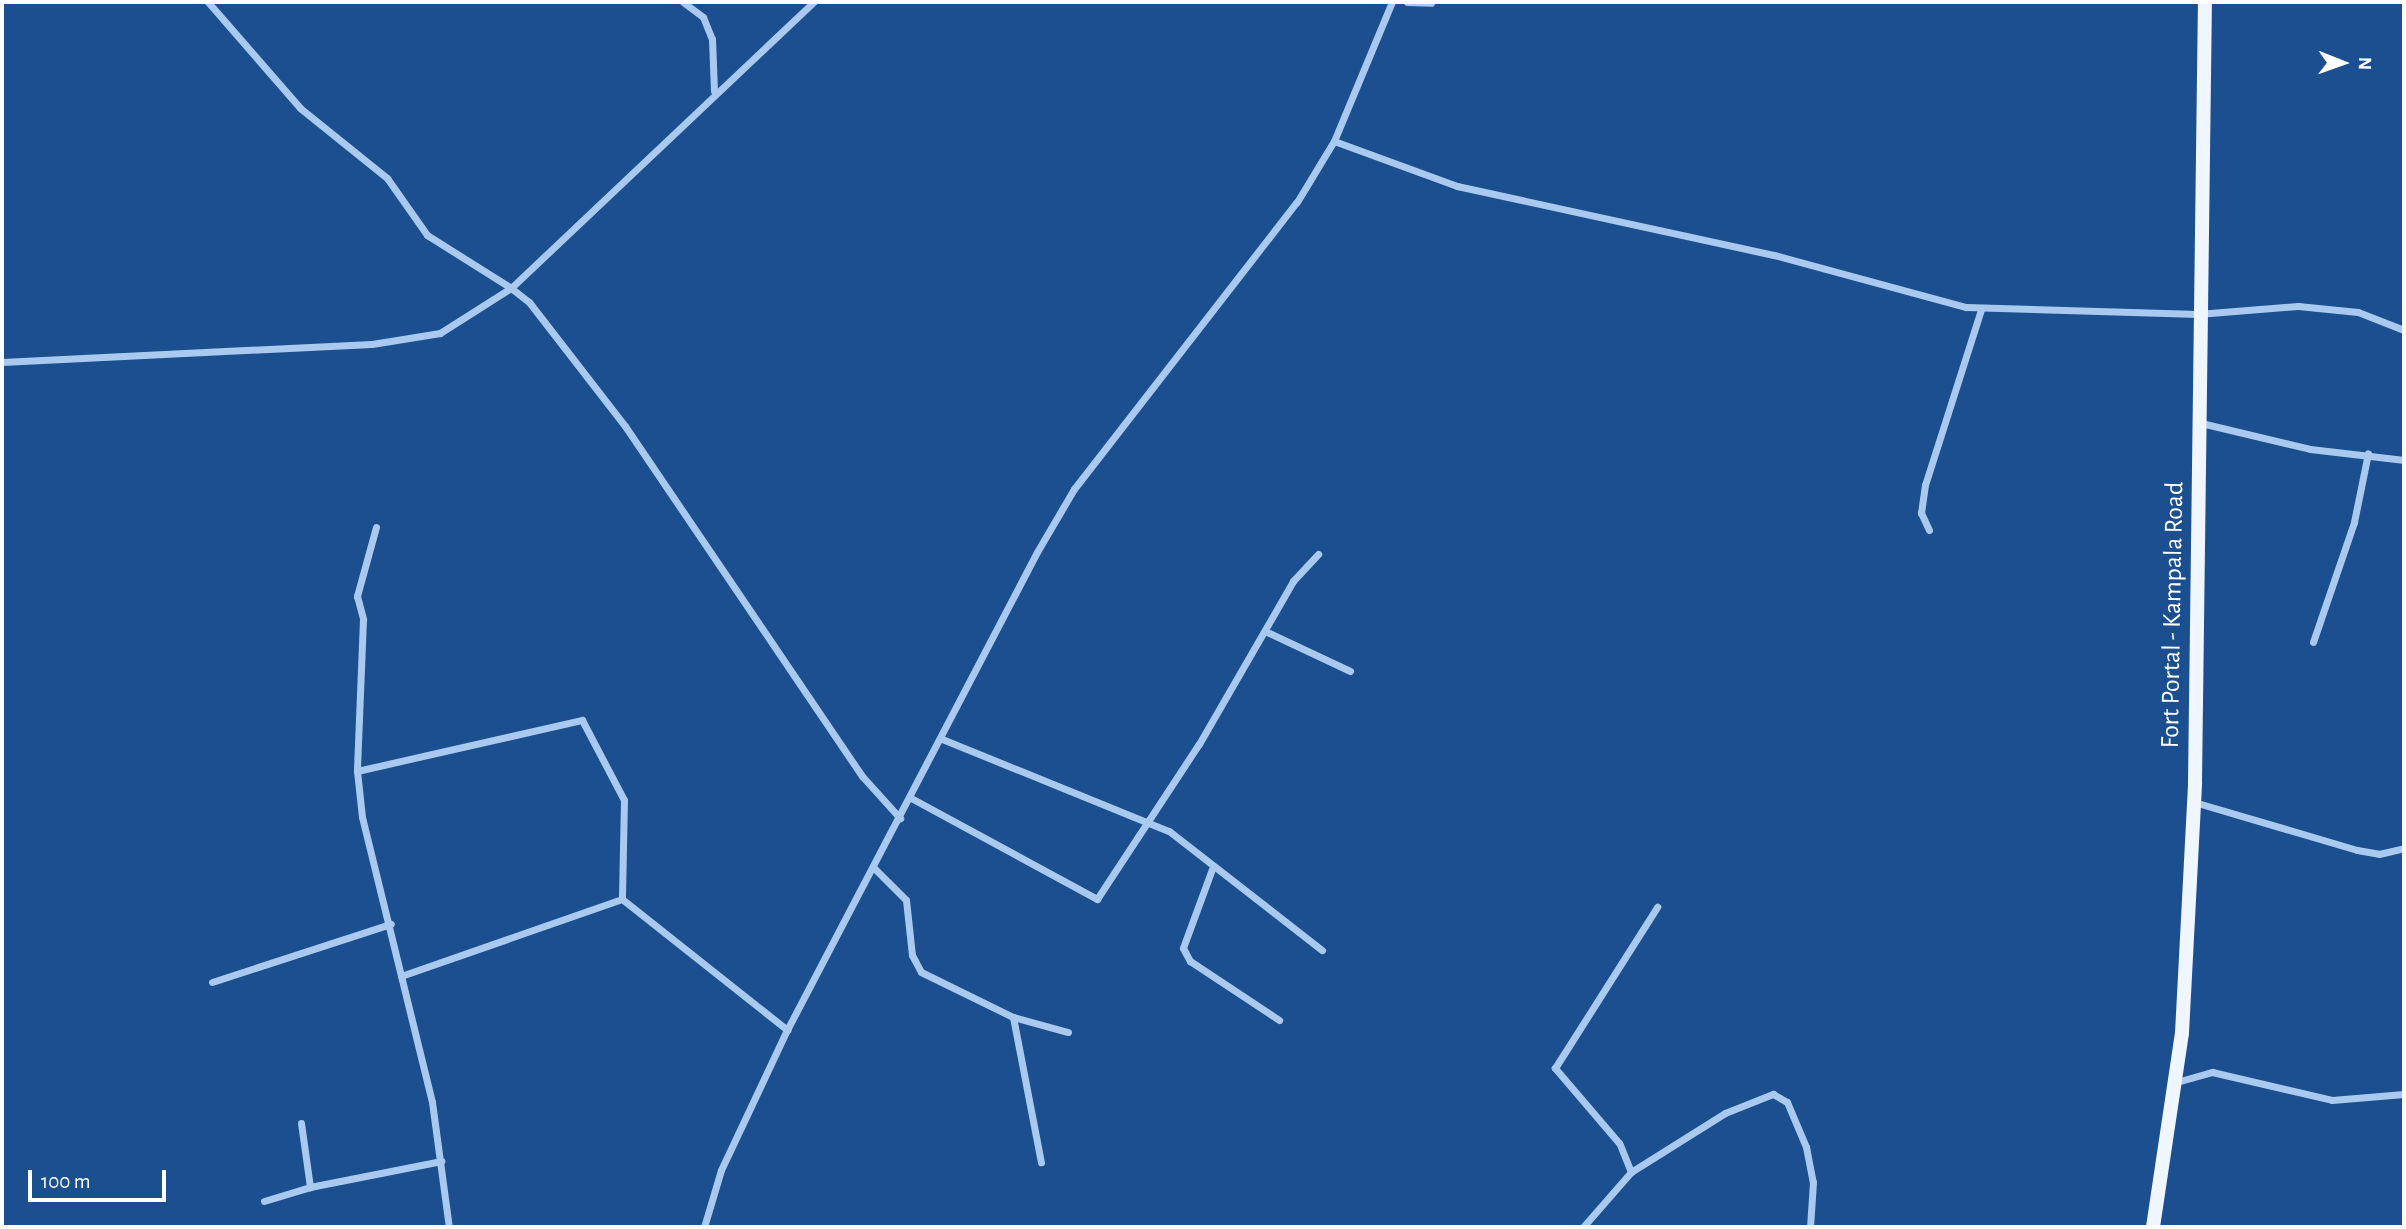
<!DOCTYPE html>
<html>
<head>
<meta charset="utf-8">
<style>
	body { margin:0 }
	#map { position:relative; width:2406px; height:1229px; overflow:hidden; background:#1b4f8f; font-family:"Alegreya Sans",sans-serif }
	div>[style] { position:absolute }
	.minor>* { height:7px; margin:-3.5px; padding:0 3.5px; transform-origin:3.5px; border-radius:3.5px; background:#a9c9ee }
	.primary>* { height:14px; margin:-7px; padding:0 7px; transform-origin:7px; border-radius:7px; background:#f0f6ff }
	span { translate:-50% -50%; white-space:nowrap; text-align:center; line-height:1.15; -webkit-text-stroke:5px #1b4f8f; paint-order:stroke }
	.street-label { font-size:26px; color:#fff }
	.frame { position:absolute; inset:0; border:4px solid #fff; pointer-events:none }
	.north { position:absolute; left:2308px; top:28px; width:70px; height:70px; -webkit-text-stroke:5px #1b4f8f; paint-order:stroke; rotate:91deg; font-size:19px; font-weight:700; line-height:28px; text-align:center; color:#fff }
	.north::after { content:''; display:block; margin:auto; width:24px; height:32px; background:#fff; clip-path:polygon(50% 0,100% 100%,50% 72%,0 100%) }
	.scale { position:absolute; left:28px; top:1170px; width:138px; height:32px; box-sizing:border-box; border:4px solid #fff; border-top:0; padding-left:9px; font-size:21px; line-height:24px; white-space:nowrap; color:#fff; -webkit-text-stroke:5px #1b4f8f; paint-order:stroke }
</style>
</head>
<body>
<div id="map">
	<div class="minor">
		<i style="left:208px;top:2px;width:140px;rotate:49deg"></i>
		<i style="left:300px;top:108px;width:112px;rotate:38.8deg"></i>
		<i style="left:387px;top:178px;width:70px;rotate:54.9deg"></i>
		<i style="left:427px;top:235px;width:99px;rotate:32.2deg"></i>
		<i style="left:511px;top:288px;width:416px;rotate:-43.4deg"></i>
		<i style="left:683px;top:2px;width:25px;rotate:37deg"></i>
		<i style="left:703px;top:17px;width:24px;rotate:68deg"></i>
		<i style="left:712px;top:39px;width:52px;rotate:87.8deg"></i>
		<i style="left:1407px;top:2px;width:24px;rotate:2deg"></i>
		<i style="left:1334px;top:141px;width:131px;rotate:20.1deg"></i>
		<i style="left:1457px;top:186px;width:324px;rotate:12.3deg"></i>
		<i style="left:1774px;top:255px;width:199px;rotate:15.2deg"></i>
		<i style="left:1966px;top:307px;width:232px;rotate:1.7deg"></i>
		<i style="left:2198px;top:314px;width:100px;rotate:-4.6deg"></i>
		<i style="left:2298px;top:306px;width:60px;rotate:5.7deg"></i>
		<i style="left:2358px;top:312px;width:49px;rotate:21.4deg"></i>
		<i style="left:2px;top:362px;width:370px;rotate:-2.8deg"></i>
		<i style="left:372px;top:344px;width:69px;rotate:-9.2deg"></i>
		<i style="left:440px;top:333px;width:84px;rotate:-32.4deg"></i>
		<i style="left:511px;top:288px;width:23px;rotate:38deg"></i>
		<i style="left:529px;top:302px;width:157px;rotate:52.3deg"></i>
		<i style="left:625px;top:426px;width:423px;rotate:55.9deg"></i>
		<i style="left:862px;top:776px;width:57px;rotate:47.9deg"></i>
		<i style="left:2201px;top:423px;width:112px;rotate:13.4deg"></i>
		<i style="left:2310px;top:449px;width:95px;rotate:6.7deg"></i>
		<i style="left:376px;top:527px;width:72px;rotate:105.4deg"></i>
		<i style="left:357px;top:596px;width:24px;rotate:75deg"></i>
		<i style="left:363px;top:619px;width:152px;rotate:92.3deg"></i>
		<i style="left:357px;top:771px;width:46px;rotate:83.8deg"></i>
		<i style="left:362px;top:817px;width:293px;rotate:76.2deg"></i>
		<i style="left:432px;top:1102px;width:126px;rotate:82.3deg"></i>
		<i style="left:1929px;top:530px;width:19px;rotate:-115deg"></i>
		<i style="left:1921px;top:513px;width:28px;rotate:-82deg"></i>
		<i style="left:1925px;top:485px;width:185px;rotate:-72.3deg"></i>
		<i style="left:1265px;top:631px;width:94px;rotate:25.2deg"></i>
		<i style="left:2313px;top:642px;width:127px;rotate:-71.1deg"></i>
		<i style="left:2354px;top:522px;width:70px;rotate:-78.5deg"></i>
		<i style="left:942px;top:739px;width:245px;rotate:22.1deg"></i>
		<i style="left:1169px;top:831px;width:194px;rotate:37.9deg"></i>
		<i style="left:357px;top:771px;width:231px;rotate:-12.8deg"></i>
		<i style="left:582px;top:720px;width:90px;rotate:62.3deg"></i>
		<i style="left:624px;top:800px;width:99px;rotate:91.2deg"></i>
		<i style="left:911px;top:798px;width:212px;rotate:28.5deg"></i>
		<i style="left:1097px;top:899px;width:186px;rotate:-56.7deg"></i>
		<i style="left:1199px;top:744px;width:188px;rotate:-60deg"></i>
		<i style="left:1293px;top:581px;width:37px;rotate:-47deg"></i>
		<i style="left:2194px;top:802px;width:170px;rotate:16.4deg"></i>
		<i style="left:2357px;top:850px;width:22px;rotate:10deg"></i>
		<i style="left:2379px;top:854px;width:26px;rotate:-13deg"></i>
		<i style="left:874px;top:868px;width:45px;rotate:45deg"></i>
		<i style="left:906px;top:900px;width:55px;rotate:83.8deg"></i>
		<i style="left:912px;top:955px;width:19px;rotate:62deg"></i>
		<i style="left:921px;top:972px;width:102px;rotate:26.1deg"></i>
		<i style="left:1013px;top:1017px;width:57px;rotate:15.3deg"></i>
		<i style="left:1212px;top:869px;width:84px;rotate:110.2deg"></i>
		<i style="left:1183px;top:948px;width:15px;rotate:62deg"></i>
		<i style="left:1190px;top:961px;width:107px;rotate:33.5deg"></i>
		<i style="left:401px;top:976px;width:234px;rotate:-19.2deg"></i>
		<i style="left:622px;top:899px;width:211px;rotate:38.4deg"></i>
		<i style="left:212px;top:982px;width:188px;rotate:-18deg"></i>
		<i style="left:1013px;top:1017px;width:148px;rotate:79.1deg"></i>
		<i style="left:2173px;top:1083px;width:41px;rotate:-15.8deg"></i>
		<i style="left:2212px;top:1072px;width:123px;rotate:13.1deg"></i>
		<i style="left:2332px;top:1100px;width:72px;rotate:-4.8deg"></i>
		<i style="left:301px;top:1123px;width:65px;rotate:82deg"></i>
		<i style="left:310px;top:1187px;width:134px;rotate:-11.2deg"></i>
		<i style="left:1631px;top:1172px;width:31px;rotate:-112deg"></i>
		<i style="left:1619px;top:1143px;width:99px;rotate:-130.5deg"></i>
		<i style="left:1555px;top:1068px;width:191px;rotate:-57.6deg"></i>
		<i style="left:264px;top:1201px;width:48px;rotate:-16.9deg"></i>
		<i style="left:704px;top:1227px;width:59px;rotate:-73.4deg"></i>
		<i style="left:721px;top:1170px;width:155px;rotate:-64.8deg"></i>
		<i style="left:787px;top:1030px;width:539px;rotate:-62.39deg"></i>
		<i style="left:1037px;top:552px;width:73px;rotate:-59.6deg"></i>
		<i style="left:1074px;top:489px;width:363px;rotate:-52.2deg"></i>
		<i style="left:1297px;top:202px;width:71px;rotate:-58.8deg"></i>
		<i style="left:1334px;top:141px;width:151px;rotate:-67.4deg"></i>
		<i style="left:1583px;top:1227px;width:73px;rotate:-48.9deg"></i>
		<i style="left:1631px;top:1172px;width:111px;rotate:-32.1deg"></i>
		<i style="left:1725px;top:1113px;width:52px;rotate:-21.6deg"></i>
		<i style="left:1773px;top:1094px;width:16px;rotate:30deg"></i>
		<i style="left:1787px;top:1102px;width:49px;rotate:67.1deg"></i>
		<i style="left:1806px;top:1147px;width:36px;rotate:79deg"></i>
		<i style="left:1813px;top:1182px;width:45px;rotate:93.8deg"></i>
	</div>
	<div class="primary">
		<i style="left:2153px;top:1227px;width:196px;rotate:-81.5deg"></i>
		<i style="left:2182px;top:1033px;width:251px;rotate:-87deg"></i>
		<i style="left:2195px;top:782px;width:780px;rotate:-89.27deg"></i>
	</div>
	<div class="street-label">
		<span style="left:2173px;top:615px;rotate:-89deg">Fort Portal - Kampala Road</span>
	</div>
	<div class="frame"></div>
	<div class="north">N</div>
	<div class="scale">100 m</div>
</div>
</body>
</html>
